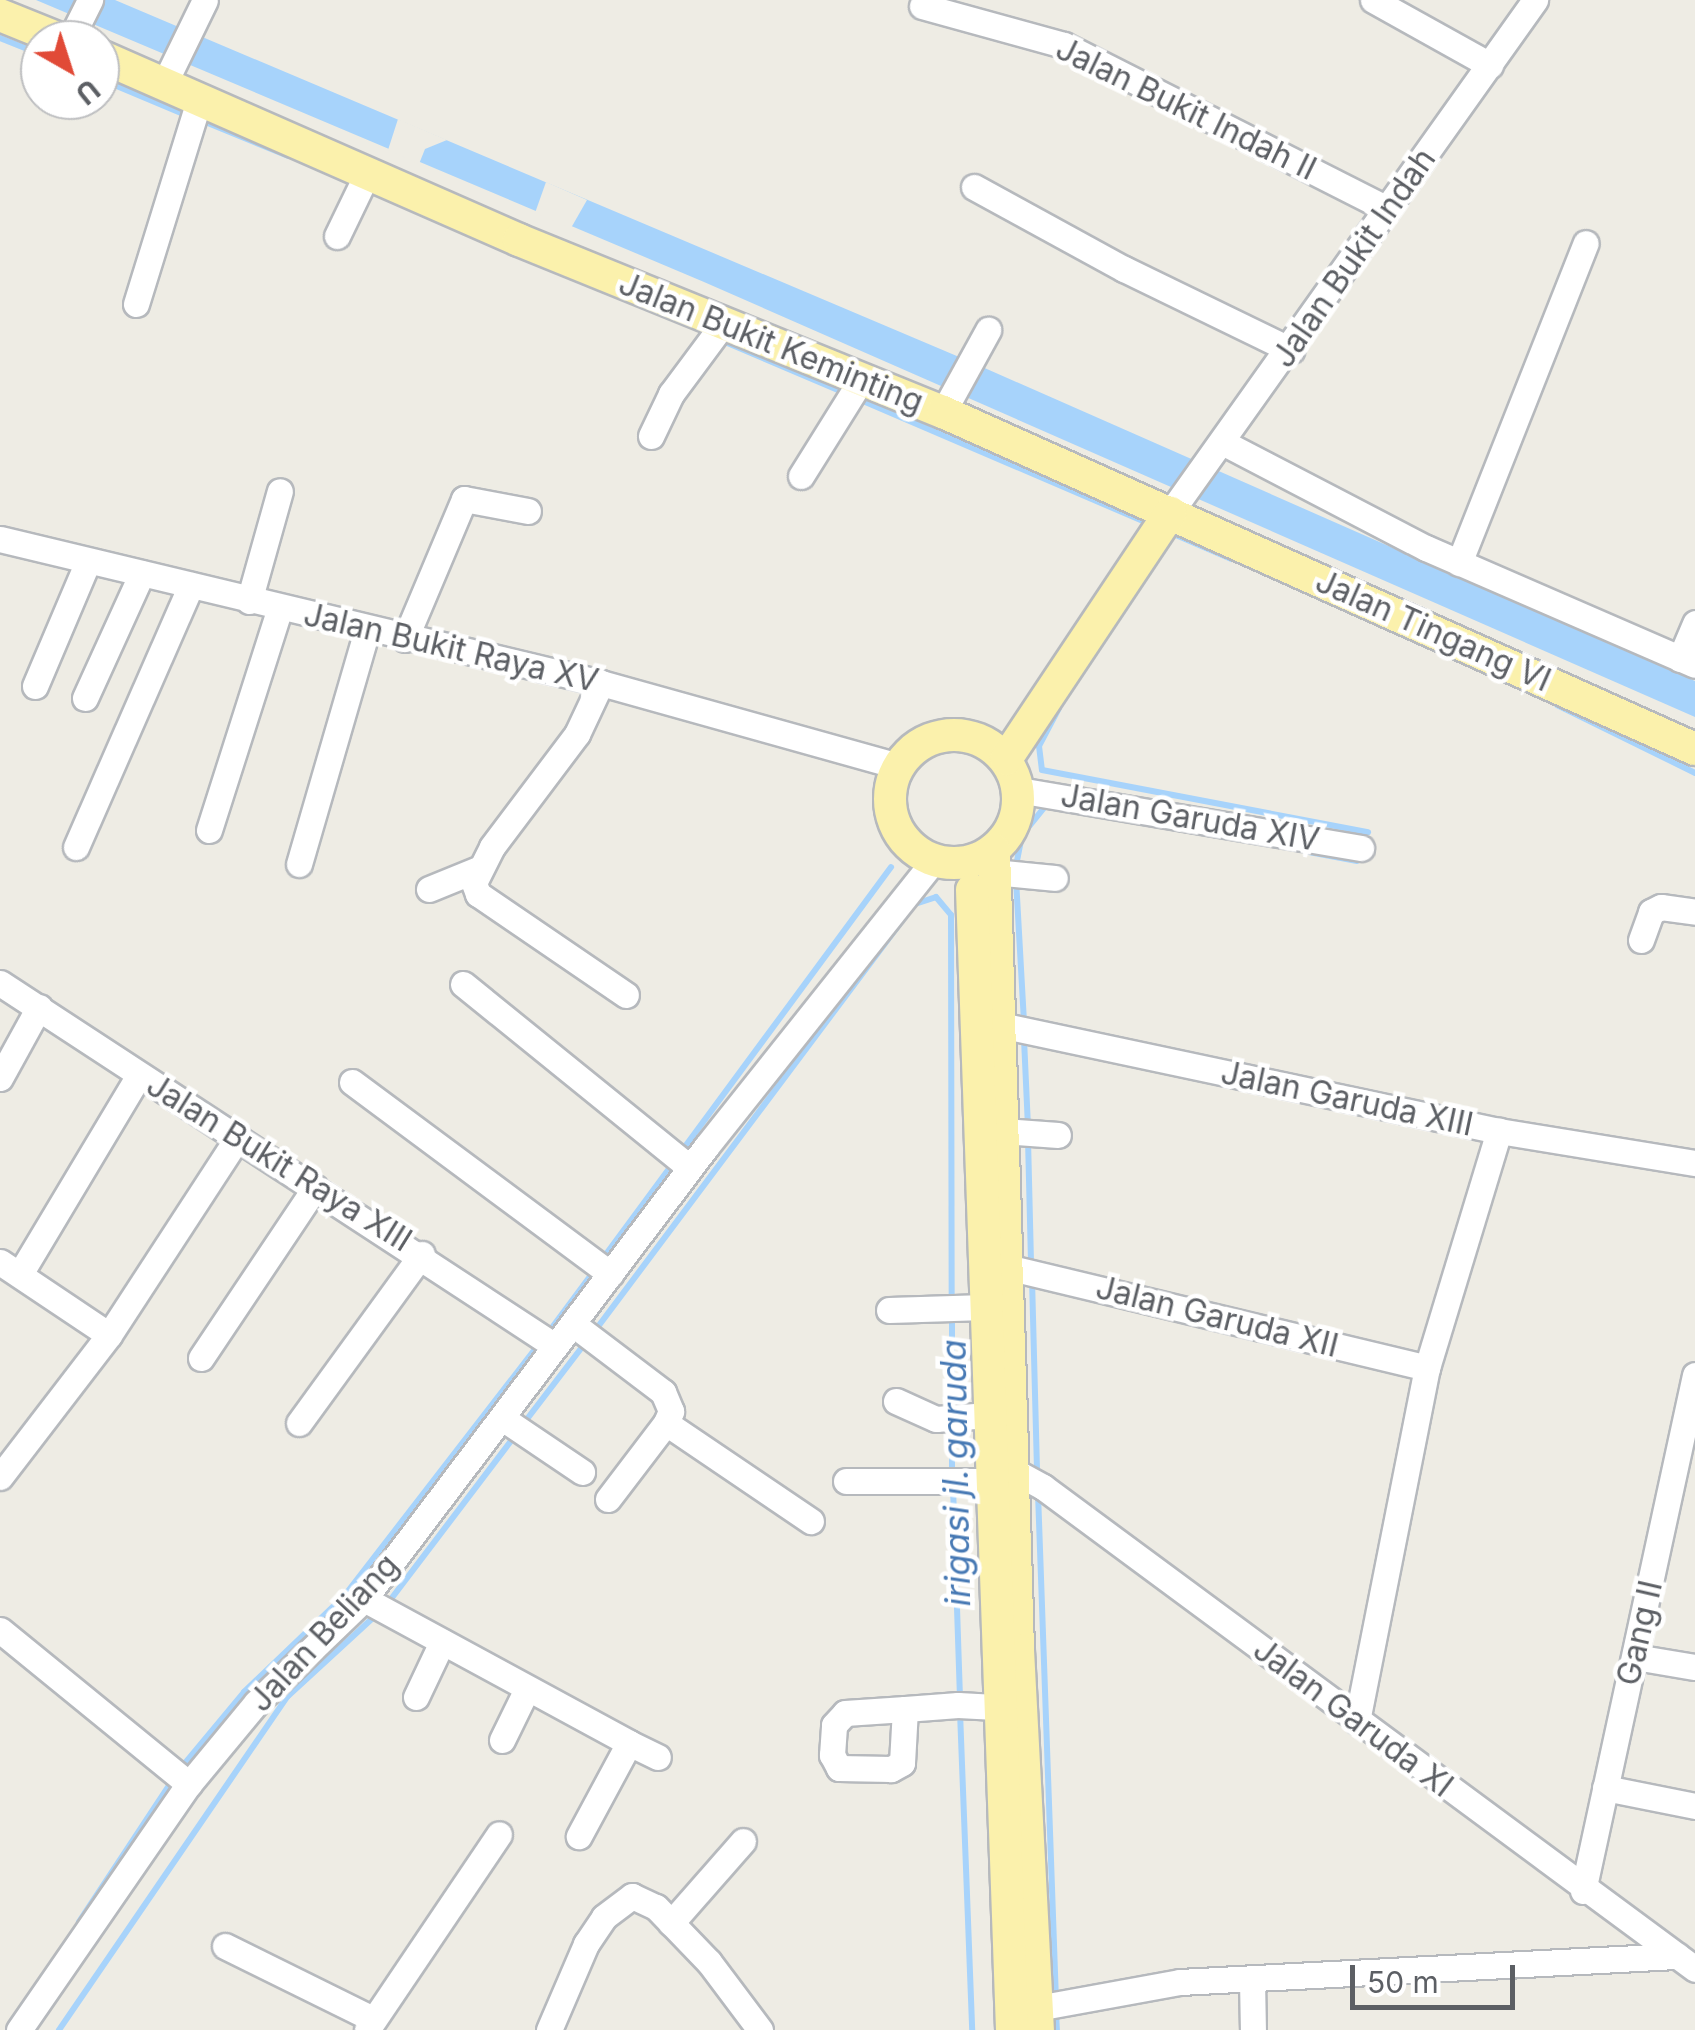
<!DOCTYPE html>
<html>
<head>
<meta charset="utf-8">
<style>
	body { margin:0 }
	#map { position:relative; width:1695px; height:2030px; overflow:hidden; background:#eeece4; font-family:Inter,sans-serif }
	div>[style] { position:absolute }
	.water>* { inset:0; background:#a7d3fb }
	.pier>* { inset:0; background:#eeece4 }
	.stream>* { height:6px; margin:-3px; padding:0 3px; transform-origin:3px; border-radius:3px; background:#a7d3fb }
	.roads { filter:drop-shadow(2px 0 #b6b9bd) drop-shadow(-2px 0 #b6b9bd) drop-shadow(0 2px #b6b9bd) drop-shadow(0 -2px #b6b9bd) }
	.minor>* { height:25px; margin:-12.5px; padding:0 12.5px; transform-origin:12.5px; border-radius:12.5px; background:#fff }
	.major>* { height:32px; margin:-16px; padding:0 16px; transform-origin:16px; border-radius:16px; background:#fbf1ac }
	.major>.ring { margin:-16px; padding:0; box-sizing:content-box; background:none; border:32px solid #fbf1ac; border-radius:50% }
	span { translate:-50% -50%; white-space:nowrap; text-align:center; line-height:1.15; -webkit-text-stroke:9px #fff; paint-order:stroke }
	.street-label { font-size:32px; color:#5c5f64 }
	.water-label { font-size:35px; color:#4779b4; font-style:italic }
	.north { position:absolute; left:20px; top:20px; width:100px; height:100px; box-sizing:border-box; background:#fff; border:2px solid #bebfc1; border-radius:50%; rotate:141deg; font-size:28px; font-weight:700; line-height:40px; text-align:center; color:#5c5f64 }
	.north::after { content:''; display:block; margin:auto; width:35px; height:45px; background:#e14a37; clip-path:polygon(50% 0,100% 100%,50% 72%,0 100%) }
	.scale { position:absolute; left:1350px; top:1965px; width:165px; height:45px; box-sizing:border-box; border:5px solid #5c5f64; border-top:0; padding-left:12px; font-size:30px; line-height:35px; white-space:nowrap; color:#5c5f64; -webkit-text-stroke:8px #fff; paint-order:stroke }
</style>
</head>
<body>
<div id="map">
	<div class="water">
		<i style="clip-path:polygon(36px 0,115px 0,971px 362px,1695px 681px,1695px 717px,704px 282px)"></i>
	</div>
	<div class="pier">
		<i style="clip-path:polygon(398px 119px,447px 140px,425px 149px,419px 164px,388px 150px)"></i>
		<i style="clip-path:polygon(546px 182px,587px 200px,571px 228px,535px 213px)"></i>
	</div>
	<div class="stream">
		<i style="left:0;top:38px;width:43px;rotate:21.8deg"></i>
		<i style="left:100px;top:79px;width:93px;rotate:22.7deg"></i>
		<i style="left:198px;top:119px;width:97px;rotate:22.3deg"></i>
		<i style="left:718px;top:339px;width:138px;rotate:23deg"></i>
		<i style="left:856px;top:398px;width:323px;rotate:23.2deg"></i>
		<i style="left:1169px;top:532px;width:68px;rotate:23.5deg"></i>
		<i style="left:1557px;top:705px;width:154px;rotate:26.2deg"></i>
		<i style="left:1059px;top:708px;width:43px;rotate:117.8deg"></i>
		<i style="left:1039px;top:746px;width:24px;rotate:83deg"></i>
		<i style="left:1042px;top:770px;width:332px;rotate:10.8deg"></i>
		<i style="left:1309px;top:852px;width:49px;rotate:10.6deg"></i>
		<i style="left:1016px;top:866px;width:32px;rotate:-79deg"></i>
		<i style="left:1022px;top:835px;width:40px;rotate:-51deg"></i>
		<i style="left:1016px;top:879px;width:142px;rotate:86.8deg"></i>
		<i style="left:915px;top:904px;width:22px;rotate:-18deg"></i>
		<i style="left:936px;top:897px;width:23px;rotate:50deg"></i>
		<i style="left:951px;top:915px;width:389px;rotate:89.9deg"></i>
		<i style="left:1024px;top:1039px;width:87px;rotate:87.4deg"></i>
		<i style="left:1028px;top:1139px;width:127px;rotate:88.6deg"></i>
		<i style="left:681px;top:1152px;width:354px;rotate:-53.6deg"></i>
		<i style="left:601px;top:1261px;width:123px;rotate:-53.6deg"></i>
		<i style="left:1032px;top:1279px;width:197px;rotate:88.5deg"></i>
		<i style="left:952px;top:1317px;width:92px;rotate:90deg"></i>
		<i style="left:594px;top:1332px;width:522px;rotate:-53.17deg"></i>
		<i style="left:548px;top:1333px;width:77px;rotate:-53.4deg"></i>
		<i style="left:952px;top:1422px;width:52px;rotate:90deg"></i>
		<i style="left:524px;top:1423px;width:102px;rotate:-52.6deg"></i>
		<i style="left:953px;top:1487px;width:212px;rotate:88.1deg"></i>
		<i style="left:1038px;top:1493px;width:508px;rotate:87.97deg"></i>
		<i style="left:388px;top:1603px;width:213px;rotate:-52.8deg"></i>
		<i style="left:960px;top:1712px;width:318px;rotate:87.8deg"></i>
		<i style="left:181px;top:1768px;width:99px;rotate:-50.3deg"></i>
		<i style="left:244px;top:1692px;width:140px;rotate:-43.8deg"></i>
		<i style="left:345px;top:1595px;width:319px;rotate:-52.3deg"></i>
		<i style="left:79px;top:1922px;width:173px;rotate:-56.6deg"></i>
		<i style="left:1056px;top:2013px;width:17px;rotate:87deg"></i>
		<i style="left:59px;top:2030px;width:405px;rotate:-55.6deg"></i>
		<i style="left:288px;top:1696px;width:120px;rotate:-42.6deg"></i>
	</div>
	<div class="roads">
		<div class="minor">
			<i style="left:1373px;top:0;width:134px;rotate:29.1deg"></i>
			<i style="left:922px;top:6px;width:147px;rotate:15.4deg"></i>
			<i style="left:1064px;top:45px;width:362px;rotate:26.9deg"></i>
			<i style="left:70px;top:40px;width:45px;rotate:-63.4deg"></i>
			<i style="left:164px;top:84px;width:93px;rotate:-64deg"></i>
			<i style="left:974px;top:187px;width:171px;rotate:28.7deg"></i>
			<i style="left:1124px;top:269px;width:186px;rotate:25.9deg"></i>
			<i style="left:337px;top:236px;width:69px;rotate:-64.2deg"></i>
			<i style="left:136px;top:304px;width:213px;rotate:-72.8deg"></i>
			<i style="left:943px;top:412px;width:94px;rotate:-61.2deg"></i>
			<i style="left:651px;top:436px;width:47px;rotate:-64.5deg"></i>
			<i style="left:671px;top:394px;width:87px;rotate:-53.4deg"></i>
			<i style="left:1224px;top:443px;width:228px;rotate:27.5deg"></i>
			<i style="left:1426px;top:548px;width:293px;rotate:23.5deg"></i>
			<i style="left:801px;top:476px;width:113px;rotate:-58deg"></i>
			<i style="left:1170px;top:513px;width:630px;rotate:-54.57deg"></i>
			<i style="left:0;top:539px;width:618px;rotate:13.47deg"></i>
			<i style="left:601px;top:683px;width:309px;rotate:15.6deg"></i>
			<i style="left:1459px;top:563px;width:344px;rotate:-68.4deg"></i>
			<i style="left:249px;top:601px;width:114px;rotate:-74.3deg"></i>
			<i style="left:405px;top:639px;width:152px;rotate:-67.1deg"></i>
			<i style="left:464px;top:499px;width:65px;rotate:10.6deg"></i>
			<i style="left:1680px;top:659px;width:39px;rotate:-67deg"></i>
			<i style="left:601px;top:683px;width:56px;rotate:115.2deg"></i>
			<i style="left:577px;top:734px;width:141px;rotate:127deg"></i>
			<i style="left:492px;top:847px;width:40px;rotate:116.6deg"></i>
			<i style="left:474px;top:883px;width:12px;rotate:70deg"></i>
			<i style="left:478px;top:894px;width:179px;rotate:34.3deg"></i>
			<i style="left:35px;top:686px;width:136px;rotate:-67deg"></i>
			<i style="left:85px;top:698px;width:137px;rotate:-65.5deg"></i>
			<i style="left:1018px;top:790px;width:348px;rotate:9.6deg"></i>
			<i style="left:209px;top:830px;width:233px;rotate:-72.3deg"></i>
			<i style="left:76px;top:847px;width:286px;rotate:-66.3deg"></i>
			<i style="left:299px;top:864px;width:244px;rotate:-73.8deg"></i>
			<i style="left:993px;top:872px;width:62px;rotate:5.5deg"></i>
			<i style="left:429px;top:889px;width:53px;rotate:-22.2deg"></i>
			<i style="left:1641px;top:940px;width:30px;rotate:-70deg"></i>
			<i style="left:1651px;top:912px;width:11px;rotate:-27deg"></i>
			<i style="left:1661px;top:907px;width:34px;rotate:8deg"></i>
			<i style="left:0;top:983px;width:663px;rotate:33.19deg"></i>
			<i style="left:463px;top:984px;width:292px;rotate:39deg"></i>
			<i style="left:1000px;top:1025px;width:510px;rotate:11.99deg"></i>
			<i style="left:1499px;top:1131px;width:199px;rotate:9.3deg"></i>
			<i style="left:0;top:1078px;width:81px;rotate:-61.2deg"></i>
			<i style="left:352px;top:1082px;width:322px;rotate:36.6deg"></i>
			<i style="left:1003px;top:1131px;width:55px;rotate:4.2deg"></i>
			<i style="left:0;top:1262px;width:131px;rotate:33.8deg"></i>
			<i style="left:1007px;top:1267px;width:432px;rotate:13.5deg"></i>
			<i style="left:20px;top:1274px;width:232px;rotate:-59.1deg"></i>
			<i style="left:889px;top:1310px;width:96px;rotate:-1.8deg"></i>
			<i style="left:573px;top:1324px;width:113px;rotate:37.1deg"></i>
			<i style="left:663px;top:1392px;width:21px;rotate:67deg"></i>
			<i style="left:671px;top:1411px;width:13px;rotate:113deg"></i>
			<i style="left:666px;top:1423px;width:175px;rotate:34.1deg"></i>
			<i style="left:201px;top:1358px;width:205px;rotate:-56.2deg"></i>
			<i style="left:896px;top:1401px;width:44px;rotate:24.2deg"></i>
			<i style="left:936px;top:1419px;width:52px;rotate:-4.4deg"></i>
			<i style="left:505px;top:1420px;width:93px;rotate:34deg"></i>
			<i style="left:299px;top:1423px;width:209px;rotate:-54deg"></i>
			<i style="left:1001px;top:1464px;width:48px;rotate:28.7deg"></i>
			<i style="left:1043px;top:1487px;width:811px;rotate:36.47deg"></i>
			<i style="left:0;top:1477px;width:179px;rotate:-52.5deg"></i>
			<i style="left:109px;top:1335px;width:236px;rotate:-56.9deg"></i>
			<i style="left:846px;top:1481px;width:143px"></i>
			<i style="left:608px;top:1499px;width:96px;rotate:-52.7deg"></i>
			<i style="left:364px;top:1599px;width:302px;rotate:28.5deg"></i>
			<i style="left:629px;top:1743px;width:106px;rotate:118.3deg"></i>
			<i style="left:0;top:1630px;width:244px;rotate:39.2deg"></i>
			<i style="left:1635px;top:1657px;width:61px;rotate:9.5deg"></i>
			<i style="left:416px;top:1697px;width:61px;rotate:-64.7deg"></i>
			<i style="left:905px;top:1709px;width:54px;rotate:93.2deg"></i>
			<i style="left:902px;top:1763px;width:13px;rotate:151deg"></i>
			<i style="left:891px;top:1769px;width:52px;rotate:-178.9deg"></i>
			<i style="left:839px;top:1768px;width:15px;rotate:-118deg"></i>
			<i style="left:832px;top:1755px;width:30px;rotate:-86deg"></i>
			<i style="left:834px;top:1725px;width:16px;rotate:-47deg"></i>
			<i style="left:845px;top:1713px;width:60px;rotate:-3.8deg"></i>
			<i style="left:905px;top:1709px;width:53px;rotate:-4.3deg"></i>
			<i style="left:958px;top:1705px;width:38px;rotate:3deg"></i>
			<i style="left:1357px;top:1721px;width:360px;rotate:-78.8deg"></i>
			<i style="left:1427px;top:1368px;width:248px;rotate:-73.1deg"></i>
			<i style="left:502px;top:1740px;width:57px;rotate:-63.9deg"></i>
			<i style="left:629px;top:1743px;width:32px;rotate:26deg"></i>
			<i style="left:1605px;top:1788px;width:92px;rotate:11.3deg"></i>
			<i style="left:1583px;top:1891px;width:528px;rotate:-77.75deg"></i>
			<i style="left:671px;top:1923px;width:109px;rotate:-48.7deg"></i>
			<i style="left:225px;top:1946px;width:165px;rotate:26.3deg"></i>
			<i style="left:1252px;top:1980px;width:50px;rotate:88.9deg"></i>
			<i style="left:1037px;top:2008px;width:145px;rotate:-10.3deg"></i>
			<i style="left:1180px;top:1982px;width:498px;rotate:-3deg"></i>
			<i style="left:19px;top:2030px;width:299px;rotate:-55.4deg"></i>
			<i style="left:189px;top:1784px;width:105px;rotate:-50.4deg"></i>
			<i style="left:256px;top:1703px;width:150px;rotate:-43.9deg"></i>
			<i style="left:364px;top:1599px;width:567px;rotate:-52.89deg"></i>
			<i style="left:706px;top:1147px;width:367px;rotate:-51.5deg"></i>
			<i style="left:367px;top:2030px;width:236px;rotate:-56deg"></i>
			<i style="left:549px;top:2030px;width:94px;rotate:-66.7deg"></i>
			<i style="left:586px;top:1944px;width:32px;rotate:-56deg"></i>
			<i style="left:604px;top:1917px;width:35px;rotate:-37deg"></i>
			<i style="left:632px;top:1896px;width:26px;rotate:25deg"></i>
			<i style="left:656px;top:1907px;width:76px;rotate:46.1deg"></i>
			<i style="left:709px;top:1962px;width:85px;rotate:53.1deg"></i>
		</div>
		<div class="major">
			<i style="left:0;top:15px;width:67px;rotate:22deg"></i>
			<i style="left:100px;top:56px;width:458px;rotate:23.7deg"></i>
			<i style="left:519px;top:240px;width:458px;rotate:22.1deg"></i>
			<i style="left:943px;top:412px;width:824px;rotate:24.14deg"></i>
			<i class="ring" style="left:890px;top:735px;width:96px;height:96px"></i>
			<i style="left:1006px;top:759px;width:296px;rotate:-56.3deg"></i>
			<i style="left:994px;top:850px;width:800px;rotate:88.28deg"></i>
			<i style="left:1018px;top:1650px;width:381px;rotate:87deg"></i>
			<i style="left:972px;top:890px;width:1141px;rotate:87.99deg"></i>
		</div>
	</div>
	<div class="street-label">
		<span style="left:1186px;top:109px;rotate:26deg">Jalan Bukit Indah II</span>
		<span style="left:1354px;top:258px;rotate:-55deg">Jalan Bukit Indah</span>
		<span style="left:771px;top:343px;rotate:22deg">Jalan Bukit Keminting</span>
		<span style="left:1433px;top:631px;rotate:24deg">Jalan Tingang VI</span>
		<span style="left:451px;top:648px;rotate:13deg">Jalan Bukit Raya XV</span>
		<span style="left:1190px;top:818px;rotate:10deg">Jalan Garuda XIV</span>
		<span style="left:1347px;top:1099px;rotate:12deg">Jalan Garuda XIII</span>
		<span style="left:279px;top:1163px;rotate:32deg">Jalan Bukit Raya XIII</span>
		<span style="left:1217px;top:1317px;rotate:14deg">Jalan Garuda XII</span>
		<span style="left:324px;top:1633px;rotate:-47deg">Jalan Beliang</span>
		<span style="left:1640px;top:1633px;rotate:-77deg">Gang II</span>
		<span style="left:1353px;top:1718px;rotate:37deg">Jalan Garuda XI</span>
	</div>
	<div class="water-label">
		<span style="left:955px;top:1473px;rotate:-91deg">irigasi jl. garuda</span>
	</div>
	<div class="north">U</div>
	<div class="scale">50 m</div>
</div>
</body>
</html>
